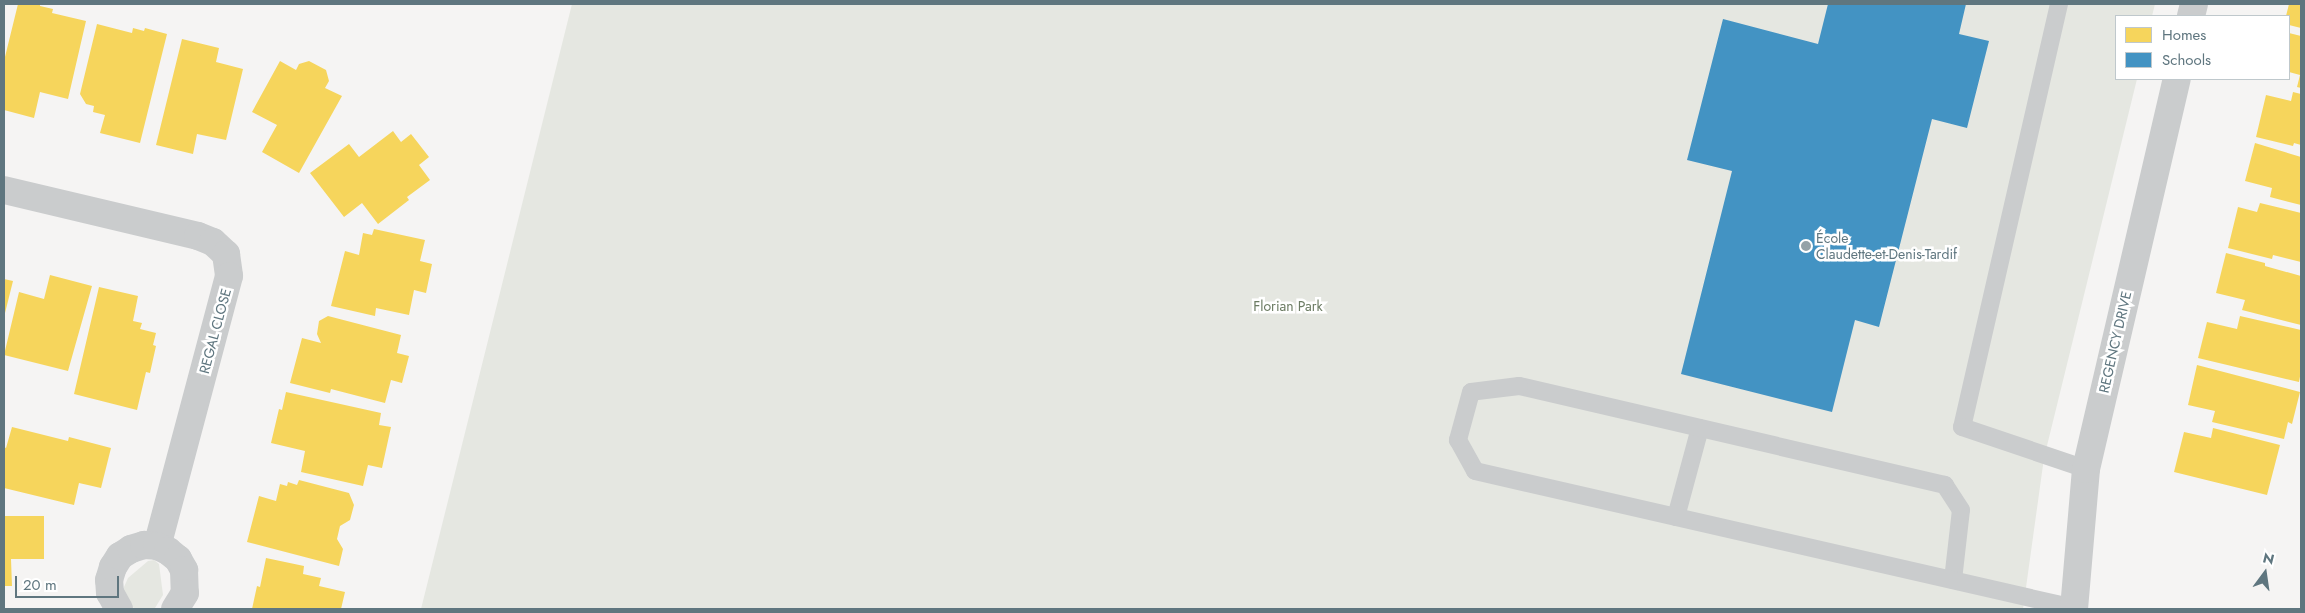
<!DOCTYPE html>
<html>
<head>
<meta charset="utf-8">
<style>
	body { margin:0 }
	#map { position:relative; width:2305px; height:613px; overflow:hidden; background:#f5f4f3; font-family:Jost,sans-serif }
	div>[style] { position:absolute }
	.green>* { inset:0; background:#e5e7e1 }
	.homes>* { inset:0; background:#f6d55c }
	.schools>* { inset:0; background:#4393c3 }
	.service>* { height:18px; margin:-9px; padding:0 9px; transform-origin:9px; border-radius:9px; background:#cacccd }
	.minor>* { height:28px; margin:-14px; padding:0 14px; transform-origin:14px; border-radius:14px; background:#cacccd }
	.tertiary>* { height:28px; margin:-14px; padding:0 14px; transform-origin:14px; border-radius:14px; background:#cacccd }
	.dots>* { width:14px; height:14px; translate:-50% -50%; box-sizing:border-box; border:2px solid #fff; border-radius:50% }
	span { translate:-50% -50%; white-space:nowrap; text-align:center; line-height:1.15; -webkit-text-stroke:5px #fff; paint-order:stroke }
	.poi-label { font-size:14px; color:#5f767f }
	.left { translate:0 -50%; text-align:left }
	.park-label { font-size:14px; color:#6b7b62 }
	.street-label { font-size:14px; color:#5f767f }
	.frame { position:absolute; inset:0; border:5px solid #5f767f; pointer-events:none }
	.legend { position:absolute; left:2115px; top:15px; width:175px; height:65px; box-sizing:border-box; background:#fff; border:1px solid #bfc8cc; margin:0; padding:6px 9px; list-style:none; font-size:15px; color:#5f767f }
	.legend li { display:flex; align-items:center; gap:10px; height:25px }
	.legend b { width:25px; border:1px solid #bfc8cc }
	.north { position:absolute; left:2240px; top:548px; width:50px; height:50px; -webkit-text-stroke:4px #fff; paint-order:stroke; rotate:14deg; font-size:14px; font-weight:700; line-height:20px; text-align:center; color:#5f767f }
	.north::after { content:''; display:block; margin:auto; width:18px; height:22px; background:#5f767f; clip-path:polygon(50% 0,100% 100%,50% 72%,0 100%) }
	.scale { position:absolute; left:15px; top:576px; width:104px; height:22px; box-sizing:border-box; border:2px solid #5f767f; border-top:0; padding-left:6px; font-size:15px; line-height:18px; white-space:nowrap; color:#5f767f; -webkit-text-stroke:4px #fff; paint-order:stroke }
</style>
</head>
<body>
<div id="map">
	<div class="green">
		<i style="clip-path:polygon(572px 4px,2155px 4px,2152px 16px,2116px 16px,2116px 79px,2137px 79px,2044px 458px,2023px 609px,421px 609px)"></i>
		<i style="clip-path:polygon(154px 560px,159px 564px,163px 595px,155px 608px,136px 609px,132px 607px,124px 592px,124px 587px,128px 578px,148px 561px)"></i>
	</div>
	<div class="homes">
		<i style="clip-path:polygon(18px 4px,40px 4px,40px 6px,53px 9px,52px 13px,86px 21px,68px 99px,40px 92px,34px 118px,4px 110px,4px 61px)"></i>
		<i style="clip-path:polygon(2289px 4px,2301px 4px,2301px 28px,2289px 25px,2289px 16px,2286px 16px)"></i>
		<i style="clip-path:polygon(97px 24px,132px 33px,133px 28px,144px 31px,145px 28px,167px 34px,140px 143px,100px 133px,105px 115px,93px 112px,94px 106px,86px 104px,80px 94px)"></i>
		<i style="clip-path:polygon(2289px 33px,2301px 36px,2301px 88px,2297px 87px,2300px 75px,2289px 72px)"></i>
		<i style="clip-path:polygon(182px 39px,219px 48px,216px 62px,243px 69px,226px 140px,197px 134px,193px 154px,156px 145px)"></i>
		<i style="clip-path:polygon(280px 61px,296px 70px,299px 64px,309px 61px,326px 70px,329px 81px,325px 88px,342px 96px,299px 173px,262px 152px,277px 125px,252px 112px)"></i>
		<i style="clip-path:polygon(2293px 92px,2301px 94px,2301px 145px,2294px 143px,2293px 146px,2256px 137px,2266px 95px,2291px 101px)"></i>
		<i style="clip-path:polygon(393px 131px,401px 142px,411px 134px,429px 157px,419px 165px,430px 180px,407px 197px,409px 200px,378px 224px,362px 203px,344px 217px,310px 173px,349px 144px,359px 157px)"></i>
		<i style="clip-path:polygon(2255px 143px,2301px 157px,2301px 205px,2270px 197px,2272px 188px,2245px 181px)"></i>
		<i style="clip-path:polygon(2260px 203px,2301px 213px,2301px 262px,2273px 255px,2272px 259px,2228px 248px,2238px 207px,2257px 212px)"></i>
		<i style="clip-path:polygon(374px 229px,425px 240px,420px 261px,432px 264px,426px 293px,414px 290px,409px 315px,376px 308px,375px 316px,331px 306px,345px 251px,359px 255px,363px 233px,372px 235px)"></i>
		<i style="clip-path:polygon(2226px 253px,2265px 263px,2265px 266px,2301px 276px,2301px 325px,2242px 310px,2245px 300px,2216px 293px)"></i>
		<i style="clip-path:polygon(50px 275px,92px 286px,68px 371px,4px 355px,19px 292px,44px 299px)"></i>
		<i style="clip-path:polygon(4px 279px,13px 281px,4px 317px)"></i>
		<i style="clip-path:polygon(99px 287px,138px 296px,133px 321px,142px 323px,140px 329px,156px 333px,153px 345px,156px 346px,150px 373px,146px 372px,137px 410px,74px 394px)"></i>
		<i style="clip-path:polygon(328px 316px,401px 335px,397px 353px,409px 356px,402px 383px,391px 380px,385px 403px,331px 389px,330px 393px,290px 383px,302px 338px,321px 343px,317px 334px,319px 321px)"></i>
		<i style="clip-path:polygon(2240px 316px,2301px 330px,2301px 371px,2299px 382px,2198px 358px,2207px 322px,2237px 329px)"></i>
		<i style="clip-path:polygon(2197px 365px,2300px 392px,2292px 424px,2288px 422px,2284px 439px,2212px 422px,2215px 411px,2188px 405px)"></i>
		<i style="clip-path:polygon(286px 392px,381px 413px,379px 425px,391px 427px,382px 468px,368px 465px,363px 486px,301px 472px,305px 451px,271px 443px,279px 409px,282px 410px)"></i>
		<i style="clip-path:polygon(12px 427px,68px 441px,69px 437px,111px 448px,101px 488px,79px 483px,74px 505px,4px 488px,4px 447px,6px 448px)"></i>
		<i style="clip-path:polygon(2213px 428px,2280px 445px,2267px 495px,2174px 472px,2184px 432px,2211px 438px)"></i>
		<i style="clip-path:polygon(299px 480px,349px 493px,354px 505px,350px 520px,340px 526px,337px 539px,343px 549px,339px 566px,247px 542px,259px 496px,276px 501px,280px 484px,287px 486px,288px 482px,297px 485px)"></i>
		<i style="clip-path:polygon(4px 516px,44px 516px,44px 559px,11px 559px,12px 586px,4px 586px)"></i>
		<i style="clip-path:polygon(266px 558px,304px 566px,303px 574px,321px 578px,319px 586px,345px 592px,341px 609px,252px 609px,257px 586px,260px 587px)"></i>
	</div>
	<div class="schools">
		<i style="clip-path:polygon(1828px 4px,1966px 4px,1959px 34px,1989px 41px,1967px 128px,1932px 119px,1879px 327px,1855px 320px,1832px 412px,1681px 374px,1732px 171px,1687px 160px,1723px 19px,1818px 44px)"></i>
	</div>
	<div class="service">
		<i style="left:2059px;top:4px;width:434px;rotate:102.9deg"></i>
		<i style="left:1962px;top:427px;width:131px;rotate:18.7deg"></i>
		<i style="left:1676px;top:517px;width:92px;rotate:-74.9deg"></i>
		<i style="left:1953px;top:580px;width:70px;rotate:-83.5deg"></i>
		<i style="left:1961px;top:510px;width:30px;rotate:-123deg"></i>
		<i style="left:1945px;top:485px;width:437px;rotate:-166.9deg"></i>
		<i style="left:1519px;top:386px;width:48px;rotate:172.9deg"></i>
		<i style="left:1471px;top:392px;width:50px;rotate:105.2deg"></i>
		<i style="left:1458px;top:440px;width:35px;rotate:61deg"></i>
		<i style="left:1475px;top:471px;width:614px;rotate:12.88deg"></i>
	</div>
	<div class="minor">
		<i style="left:4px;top:190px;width:199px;rotate:13.3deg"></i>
		<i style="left:198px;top:236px;width:16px;rotate:22deg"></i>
		<i style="left:213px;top:242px;width:18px;rotate:43deg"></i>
		<i style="left:226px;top:254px;width:22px;rotate:82deg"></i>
		<i style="left:229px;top:276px;width:279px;rotate:104.9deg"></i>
		<i style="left:119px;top:609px;width:18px;rotate:-119deg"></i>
		<i style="left:110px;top:593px;width:13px;rotate:-94deg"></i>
		<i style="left:109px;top:580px;width:14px;rotate:-73deg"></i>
		<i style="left:113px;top:567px;width:13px;rotate:-58deg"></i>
		<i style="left:120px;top:556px;width:13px;rotate:-32deg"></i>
		<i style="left:131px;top:549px;width:14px;rotate:-17deg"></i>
		<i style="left:144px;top:545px;width:13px;rotate:4deg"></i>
		<i style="left:157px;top:546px;width:12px;rotate:24deg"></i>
		<i style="left:168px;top:551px;width:13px;rotate:39deg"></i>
		<i style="left:178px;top:559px;width:13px;rotate:61deg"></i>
		<i style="left:184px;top:570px;width:23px;rotate:88deg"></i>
		<i style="left:185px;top:593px;width:19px;rotate:122deg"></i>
	</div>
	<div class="tertiary">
		<i style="left:2191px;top:16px;width:12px;rotate:-76deg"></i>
		<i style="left:2074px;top:609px;width:141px;rotate:-85.1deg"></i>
		<i style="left:2086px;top:469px;width:400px;rotate:-76.9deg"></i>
	</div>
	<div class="dots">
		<i style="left:1806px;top:246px;background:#94a2a8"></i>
	</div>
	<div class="poi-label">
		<span class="left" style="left:1816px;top:246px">École<br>Claudette-et-Denis-Tardif</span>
	</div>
	<div class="park-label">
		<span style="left:1288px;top:306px">Florian Park</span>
	</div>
	<div class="street-label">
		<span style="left:215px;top:331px;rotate:-75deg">REGAL CLOSE</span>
		<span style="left:2115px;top:342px;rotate:-77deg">REGENCY DRIVE</span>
	</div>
	<div class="frame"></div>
	<ul class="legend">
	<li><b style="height:14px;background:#f6d55c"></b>Homes</li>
	<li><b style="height:14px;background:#4393c3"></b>Schools</li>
	</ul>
	<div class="north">N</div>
	<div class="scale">20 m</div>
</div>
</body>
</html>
